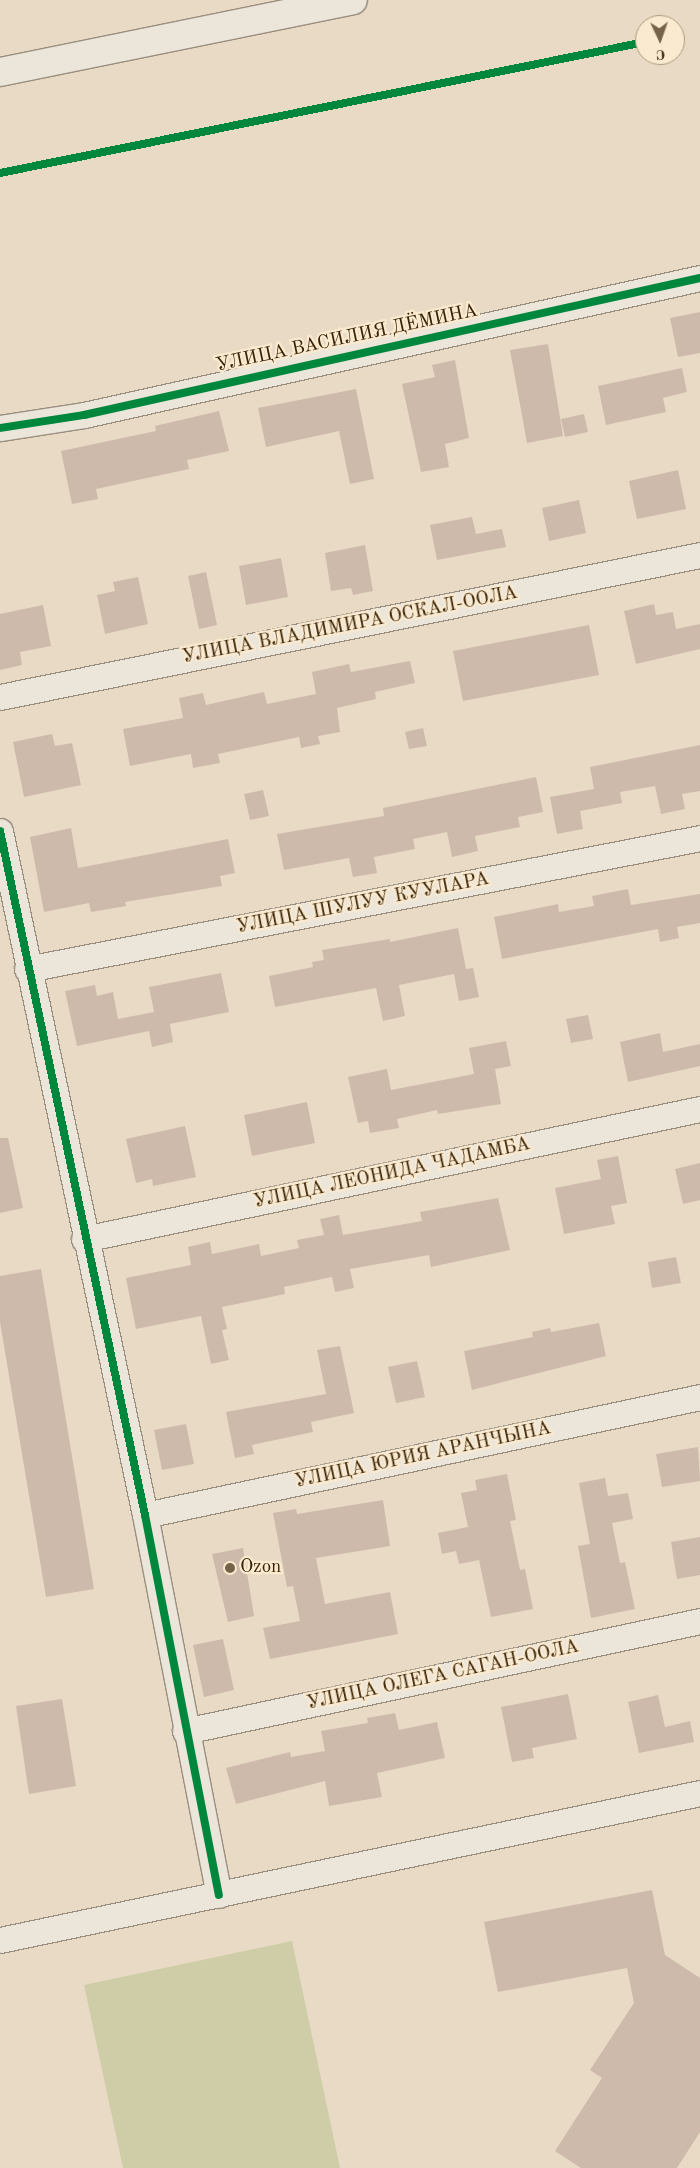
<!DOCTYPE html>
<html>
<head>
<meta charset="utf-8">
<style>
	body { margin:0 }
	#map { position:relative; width:700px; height:2168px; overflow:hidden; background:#e9dac5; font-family:"Old Standard TT",serif }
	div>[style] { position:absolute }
	.green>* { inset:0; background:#cfcda8 }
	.building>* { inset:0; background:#cebaab }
	.roads { filter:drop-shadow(1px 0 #998e7e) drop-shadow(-1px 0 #998e7e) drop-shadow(0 1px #998e7e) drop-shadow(0 -1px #998e7e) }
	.minor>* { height:25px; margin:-12.5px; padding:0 12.5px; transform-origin:12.5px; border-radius:12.5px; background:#ece5da }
	.secondary>* { height:28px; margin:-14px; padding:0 14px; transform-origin:14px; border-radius:14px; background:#ece5da }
	.cycleway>* { height:8px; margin:-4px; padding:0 4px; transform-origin:4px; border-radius:4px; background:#00873e }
	.dots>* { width:14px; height:14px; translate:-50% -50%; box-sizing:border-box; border:2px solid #faead0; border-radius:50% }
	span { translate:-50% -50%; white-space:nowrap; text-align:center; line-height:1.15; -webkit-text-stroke:4.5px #faead0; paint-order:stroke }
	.street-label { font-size:19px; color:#3a2306 }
	.poi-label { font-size:19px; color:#3a2306 }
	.left { translate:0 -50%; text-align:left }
	.north { position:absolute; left:635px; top:15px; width:50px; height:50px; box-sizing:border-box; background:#faead0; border:1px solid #ad9a7f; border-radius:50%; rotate:177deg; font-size:14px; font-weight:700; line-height:20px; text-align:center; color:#3a2306 }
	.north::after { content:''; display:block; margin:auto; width:18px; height:22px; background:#776349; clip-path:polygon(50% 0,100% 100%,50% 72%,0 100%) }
</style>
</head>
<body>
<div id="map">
	<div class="green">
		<i style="clip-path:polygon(292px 1941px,340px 2168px,123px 2168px,84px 1985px)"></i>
	</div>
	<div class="building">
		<i style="clip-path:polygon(700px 312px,700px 353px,678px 357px,670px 318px)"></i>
		<i style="clip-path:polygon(548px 344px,563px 436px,527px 443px,510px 350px)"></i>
		<i style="clip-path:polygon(455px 360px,469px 438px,445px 444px,449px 467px,421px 472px,402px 384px,435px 377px,432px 365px)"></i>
		<i style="clip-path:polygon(682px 368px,687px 392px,663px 398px,666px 412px,606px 425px,598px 386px)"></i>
		<i style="clip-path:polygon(356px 389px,374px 479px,350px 484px,339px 431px,266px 447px,258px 408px)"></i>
		<i style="clip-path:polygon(219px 411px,229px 451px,187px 460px,189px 469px,96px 489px,98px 499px,72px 504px,61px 451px,156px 431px,155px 426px)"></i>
		<i style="clip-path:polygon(584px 414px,588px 432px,565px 437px,561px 419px)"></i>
		<i style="clip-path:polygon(678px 470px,686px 509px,637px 519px,629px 481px)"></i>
		<i style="clip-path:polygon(579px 500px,586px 533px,549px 541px,542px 508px)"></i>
		<i style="clip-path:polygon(472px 517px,476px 534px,502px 529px,506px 547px,437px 560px,430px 525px)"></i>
		<i style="clip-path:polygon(365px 545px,373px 591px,353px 595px,351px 588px,331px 591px,325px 553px)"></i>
		<i style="clip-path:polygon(281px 558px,288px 597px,246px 605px,239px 566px)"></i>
		<i style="clip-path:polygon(206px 572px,217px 625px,199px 629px,188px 576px)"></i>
		<i style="clip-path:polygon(138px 577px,148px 624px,105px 634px,97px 595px,115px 591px,113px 582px)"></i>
		<i style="clip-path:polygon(654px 604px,656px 615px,673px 612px,676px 629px,700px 624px,700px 649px,636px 664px,624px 611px)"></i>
		<i style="clip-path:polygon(43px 605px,51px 646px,20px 652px,22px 665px,0 670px,0 614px)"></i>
		<i style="clip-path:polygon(589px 625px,599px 675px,463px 701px,453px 651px)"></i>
		<i style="clip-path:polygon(410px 661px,415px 683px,375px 692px,376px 699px,337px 708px,340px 732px,318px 736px,320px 744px,301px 748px,299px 737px,218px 754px,220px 763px,193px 768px,191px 754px,130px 766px,123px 729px,183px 718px,179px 698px,203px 693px,206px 705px,264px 692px,267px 704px,316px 694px,312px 672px,349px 664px,351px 672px)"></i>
		<i style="clip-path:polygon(423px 728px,427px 746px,409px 749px,405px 732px)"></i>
		<i style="clip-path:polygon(52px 734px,55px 746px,72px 743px,81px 785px,24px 797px,13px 742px)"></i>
		<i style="clip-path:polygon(700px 745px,700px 791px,682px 794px,685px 809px,661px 814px,655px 786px,620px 792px,622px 803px,580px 811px,583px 829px,557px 834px,550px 797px,594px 789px,590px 767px)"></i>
		<i style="clip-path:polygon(536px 777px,543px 812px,518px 817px,520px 827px,475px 836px,478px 851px,452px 857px,447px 832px,413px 839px,415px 849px,374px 857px,377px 873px,353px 877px,349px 858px,284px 870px,277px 834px,384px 816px,383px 808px)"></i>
		<i style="clip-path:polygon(263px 790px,269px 816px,250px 820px,244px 794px)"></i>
		<i style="clip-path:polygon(71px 828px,78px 868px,228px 839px,235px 873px,220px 876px,222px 886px,125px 902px,126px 906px,91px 912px,89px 903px,44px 912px,30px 837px)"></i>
		<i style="clip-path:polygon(628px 889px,631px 905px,700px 894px,700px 923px,677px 927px,679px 938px,660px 942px,658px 929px,502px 959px,494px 917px,558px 904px,559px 912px,594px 906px,592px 896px)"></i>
		<i style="clip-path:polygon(458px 928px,466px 969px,473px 968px,479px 997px,459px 1001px,454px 974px,399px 985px,405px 1016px,383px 1021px,376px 988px,275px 1007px,269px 976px,313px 967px,312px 962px,324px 960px,322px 950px,390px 939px,390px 942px)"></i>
		<i style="clip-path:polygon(221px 973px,229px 1012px,170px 1024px,173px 1042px,152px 1047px,149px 1031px,77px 1046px,65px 991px,95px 985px,97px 996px,113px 992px,118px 1019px,154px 1012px,149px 987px)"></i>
		<i style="clip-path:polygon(588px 1015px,593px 1039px,571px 1043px,566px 1019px)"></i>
		<i style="clip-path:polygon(660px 1033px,663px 1052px,700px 1044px,700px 1066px,628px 1082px,620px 1042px)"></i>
		<i style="clip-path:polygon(506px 1041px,511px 1066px,495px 1069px,501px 1104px,438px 1114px,437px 1110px,397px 1119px,399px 1128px,370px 1133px,368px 1121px,358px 1123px,348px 1077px,387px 1069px,391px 1090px,474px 1074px,469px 1048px)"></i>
		<i style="clip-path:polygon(307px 1102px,315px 1143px,252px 1156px,244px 1115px)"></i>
		<i style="clip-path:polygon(185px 1126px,196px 1177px,153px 1186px,152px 1179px,136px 1183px,126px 1139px)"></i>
		<i style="clip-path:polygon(0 1138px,8px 1138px,23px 1208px,0 1213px)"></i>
		<i style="clip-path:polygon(618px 1156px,627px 1203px,611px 1206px,615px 1224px,564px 1234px,555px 1188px,601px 1179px,597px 1160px)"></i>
		<i style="clip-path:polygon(700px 1163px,700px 1200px,683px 1204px,675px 1169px)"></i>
		<i style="clip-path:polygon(498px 1198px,510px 1250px,431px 1267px,429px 1255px,350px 1269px,354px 1288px,335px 1292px,332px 1277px,284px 1287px,285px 1294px,222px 1307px,227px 1329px,222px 1330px,229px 1360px,211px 1364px,201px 1316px,136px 1329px,126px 1278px,191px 1265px,188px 1247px,210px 1242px,212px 1254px,259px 1244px,261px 1256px,299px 1248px,297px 1240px,324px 1235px,320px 1219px,339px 1215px,343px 1235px,422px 1221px,420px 1212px)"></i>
		<i style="clip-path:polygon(676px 1257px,681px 1283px,652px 1288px,648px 1262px)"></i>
		<i style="clip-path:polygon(41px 1269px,94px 1589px,46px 1597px,0 1322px,0 1276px)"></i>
		<i style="clip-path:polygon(599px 1323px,606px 1356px,472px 1390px,464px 1351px,533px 1337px,532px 1332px,550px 1328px,551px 1332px)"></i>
		<i style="clip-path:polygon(340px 1346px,354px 1413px,311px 1422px,313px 1432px,252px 1445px,254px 1454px,235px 1458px,226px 1412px,326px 1394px,317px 1350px)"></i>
		<i style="clip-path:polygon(417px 1361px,425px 1397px,396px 1403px,388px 1367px)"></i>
		<i style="clip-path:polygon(186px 1424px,194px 1464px,162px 1470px,154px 1430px)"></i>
		<i style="clip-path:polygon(698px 1447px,700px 1481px,662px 1487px,656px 1454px)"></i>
		<i style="clip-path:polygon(507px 1474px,516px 1520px,510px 1521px,520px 1570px,525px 1569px,533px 1609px,491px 1617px,479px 1560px,459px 1564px,456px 1551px,442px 1554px,438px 1533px,468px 1527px,461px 1493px,477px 1490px,475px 1480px)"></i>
		<i style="clip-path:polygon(605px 1478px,608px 1496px,628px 1493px,633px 1519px,612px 1523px,620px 1563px,625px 1562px,635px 1609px,591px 1618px,578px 1546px,590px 1544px,579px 1483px)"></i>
		<i style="clip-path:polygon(383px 1500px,390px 1546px,316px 1558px,325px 1604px,390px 1592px,398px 1634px,270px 1659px,263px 1628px,300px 1621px,293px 1586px,287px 1587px,273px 1513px,296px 1509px,297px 1514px)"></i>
		<i style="clip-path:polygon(700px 1537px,700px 1575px,677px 1579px,671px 1542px)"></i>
		<i style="clip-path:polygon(243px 1548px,254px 1616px,228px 1622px,212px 1554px)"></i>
		<i style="clip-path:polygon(223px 1639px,234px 1690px,204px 1697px,193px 1645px)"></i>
		<i style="clip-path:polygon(568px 1694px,577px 1739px,532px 1748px,534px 1758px,512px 1762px,501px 1707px)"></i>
		<i style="clip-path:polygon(658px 1695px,665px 1727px,690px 1721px,694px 1742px,639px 1753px,628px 1702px)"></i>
		<i style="clip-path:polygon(62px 1699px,76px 1786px,29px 1794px,16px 1706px)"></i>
		<i style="clip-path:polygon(395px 1713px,399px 1730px,437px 1722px,445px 1758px,377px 1773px,382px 1797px,329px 1806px,325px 1781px,236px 1804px,226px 1768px,290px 1752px,291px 1757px,325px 1751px,321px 1731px,368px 1723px,367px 1718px)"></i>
		<i style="clip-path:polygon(652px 1890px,665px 1955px,700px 1978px,700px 2132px,677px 2168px,581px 2168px,555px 2151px,602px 2078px,590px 2070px,634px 2003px,627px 1968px,498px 1992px,484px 1922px)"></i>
	</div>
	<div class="roads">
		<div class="minor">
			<i style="left:0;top:428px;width:85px;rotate:-8.8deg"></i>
			<i style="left:84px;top:415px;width:631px;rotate:-12.54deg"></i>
			<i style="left:0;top:697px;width:714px;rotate:-11.47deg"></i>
			<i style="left:0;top:831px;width:699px;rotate:78.03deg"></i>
			<i style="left:145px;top:1515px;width:387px;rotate:79deg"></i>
			<i style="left:27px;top:969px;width:686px;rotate:-11.01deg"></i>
			<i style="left:84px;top:1239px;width:630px;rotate:-11.92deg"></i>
			<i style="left:145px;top:1515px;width:567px;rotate:-12deg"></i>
			<i style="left:185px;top:1731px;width:527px;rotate:-12.06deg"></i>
			<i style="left:0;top:1940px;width:715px;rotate:-11.86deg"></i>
		</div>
		<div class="secondary">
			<i style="left:0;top:72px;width:360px;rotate:-11.5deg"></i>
		</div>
	</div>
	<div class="cycleway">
		<i style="left:0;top:173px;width:658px;rotate:-11.48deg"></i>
		<i style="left:0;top:428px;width:85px;rotate:-8.8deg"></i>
		<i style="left:84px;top:415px;width:631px;rotate:-12.54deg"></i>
		<i style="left:0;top:831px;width:699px;rotate:78.03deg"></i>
		<i style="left:145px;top:1515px;width:387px;rotate:79deg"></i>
	</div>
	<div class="dots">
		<i style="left:230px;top:1568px;background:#776349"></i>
	</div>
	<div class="street-label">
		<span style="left:347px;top:339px;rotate:-12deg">УЛИЦА ВАСИЛИЯ ДЁМИНА</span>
		<span style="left:350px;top:626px;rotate:-11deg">УЛИЦА ВЛАДИМИРА ОСКАЛ-ООЛА</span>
		<span style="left:363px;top:904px;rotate:-11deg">УЛИЦА ШУЛУУ КУУЛАРА</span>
		<span style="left:392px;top:1174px;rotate:-12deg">УЛИЦА ЛЕОНИДА ЧАДАМБА</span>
		<span style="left:423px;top:1456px;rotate:-12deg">УЛИЦА ЮРИЯ АРАНЧЫНА</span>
		<span style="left:443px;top:1676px;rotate:-12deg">УЛИЦА ОЛЕГА САГАН-ООЛА</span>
	</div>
	<div class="poi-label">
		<span class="left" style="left:240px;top:1568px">Ozon</span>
	</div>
	<div class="north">С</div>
</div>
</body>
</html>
